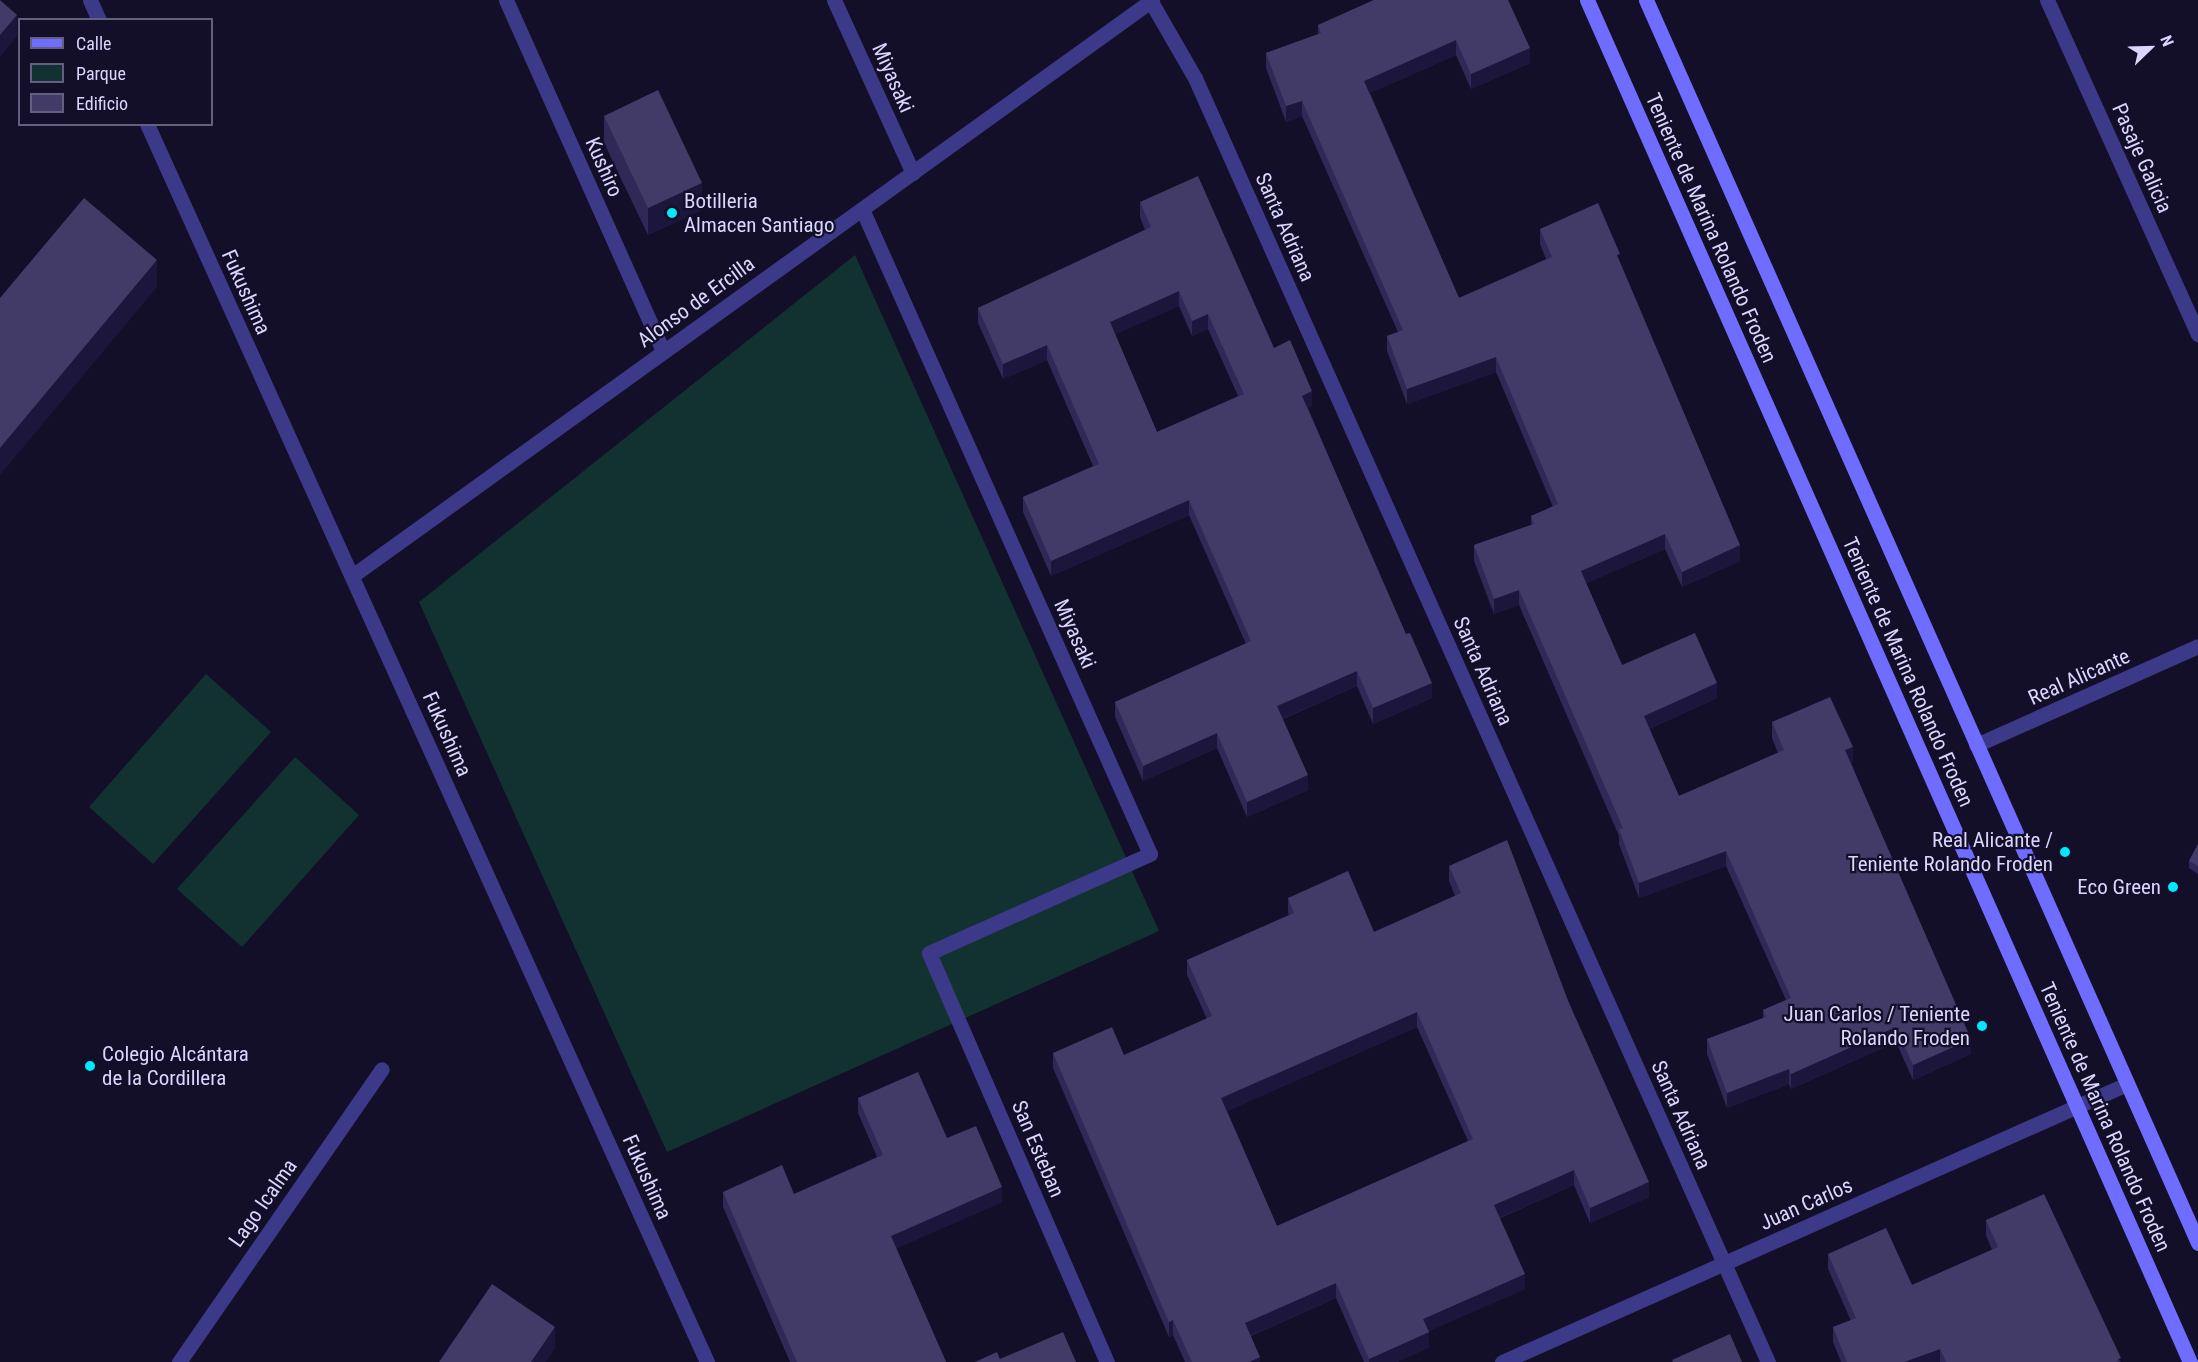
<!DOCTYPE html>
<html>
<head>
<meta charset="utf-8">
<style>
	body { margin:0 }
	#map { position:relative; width:2198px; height:1362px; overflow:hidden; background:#130f28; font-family:"Roboto Condensed",sans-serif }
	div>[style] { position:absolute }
	.green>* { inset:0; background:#123231 }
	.street>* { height:15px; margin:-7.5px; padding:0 7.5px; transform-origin:7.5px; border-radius:7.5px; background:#3b3988 }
	.secondary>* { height:15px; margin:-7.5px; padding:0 7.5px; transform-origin:7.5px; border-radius:7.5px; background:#6f6dff }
	.wall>* { inset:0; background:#302856 }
	.shaded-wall>* { inset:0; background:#1d163c }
	.building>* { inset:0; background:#423b68 }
	.dots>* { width:16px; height:16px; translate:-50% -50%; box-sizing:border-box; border:3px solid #130f28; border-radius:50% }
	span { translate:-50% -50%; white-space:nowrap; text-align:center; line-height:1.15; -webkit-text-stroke:4.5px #130f28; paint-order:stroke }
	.street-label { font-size:21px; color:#dad6ff }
	.poi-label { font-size:21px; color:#dad6ff }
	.left { translate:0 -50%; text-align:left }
	.right { translate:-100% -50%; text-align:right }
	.legend { position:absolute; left:18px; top:18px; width:195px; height:108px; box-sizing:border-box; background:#130f28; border:2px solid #635f7e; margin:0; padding:8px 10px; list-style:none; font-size:18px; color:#dad6ff }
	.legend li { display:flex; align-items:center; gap:12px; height:30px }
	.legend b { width:30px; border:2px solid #635f7e }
	.north { position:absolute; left:2120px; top:18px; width:60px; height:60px; -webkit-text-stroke:4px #130f28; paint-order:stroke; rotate:67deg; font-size:16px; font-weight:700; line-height:24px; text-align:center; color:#dad6ff }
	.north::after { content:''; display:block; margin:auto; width:21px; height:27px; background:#dad6ff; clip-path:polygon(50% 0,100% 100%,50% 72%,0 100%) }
</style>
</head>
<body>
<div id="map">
	<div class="green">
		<i style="clip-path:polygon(855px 255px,1159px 931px,667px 1152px,419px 602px)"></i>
		<i style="clip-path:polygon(206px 674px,271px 732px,153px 864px,89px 807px)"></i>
		<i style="clip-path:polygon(295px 757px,359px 815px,242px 947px,177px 889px)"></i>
	</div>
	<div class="street">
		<i style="left:90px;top:0;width:22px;rotate:66deg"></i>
		<i style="left:506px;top:0;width:385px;rotate:65.9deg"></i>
		<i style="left:834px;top:0;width:190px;rotate:65.5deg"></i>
		<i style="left:1150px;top:0;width:90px;rotate:60deg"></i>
		<i style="left:1195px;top:78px;width:1406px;rotate:65.95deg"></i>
		<i style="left:2047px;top:0;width:367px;rotate:65.7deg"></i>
		<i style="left:147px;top:124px;width:1359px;rotate:65.66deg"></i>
		<i style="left:862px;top:209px;width:706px;rotate:65.94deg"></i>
		<i style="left:1150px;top:854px;width:242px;rotate:155.9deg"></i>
		<i style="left:929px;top:953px;width:446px;rotate:66.5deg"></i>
		<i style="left:352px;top:576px;width:986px;rotate:-35.75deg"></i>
		<i style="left:1976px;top:745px;width:243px;rotate:-24deg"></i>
		<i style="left:179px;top:1362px;width:356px;rotate:-55.3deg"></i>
		<i style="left:1502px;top:1362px;width:684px;rotate:-23.98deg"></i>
	</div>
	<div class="secondary">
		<i style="left:1587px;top:0;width:1490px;rotate:66.12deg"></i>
		<i style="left:1646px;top:0;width:1360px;rotate:66.05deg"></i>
	</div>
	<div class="wall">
		<i style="clip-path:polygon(1374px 0,1530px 63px,1471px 89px,1456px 55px,1370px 93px,1459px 298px,1546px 259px,1540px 244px,1540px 229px,1620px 263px,1740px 561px,1682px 587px,1665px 549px,1586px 583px,1622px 665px,1717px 698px,1649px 729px,1679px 796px,1778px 753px,1772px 738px,1772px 722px,1853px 762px,1851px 763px,1971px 1054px,1913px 1080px,1896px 1042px,1791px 1089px,1789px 1084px,1727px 1108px,1707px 1054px,1707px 1039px,1763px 1018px,1763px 1010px,1786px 1000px,1726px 866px,1639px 898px,1619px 844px,1619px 836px,1519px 605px,1494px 614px,1474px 561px,1474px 545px,1531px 525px,1531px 516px,1553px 507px,1496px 372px,1407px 404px,1387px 351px,1387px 336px,1398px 332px,1302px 116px,1286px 122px,1266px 68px,1266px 53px,1318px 35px,1318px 25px)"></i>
		<i style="clip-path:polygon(604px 116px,702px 210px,648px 235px,604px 143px)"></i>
		<i style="clip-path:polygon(evenodd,1140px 202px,1274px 348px,1312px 406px,1308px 408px,1432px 698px,1373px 724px,1357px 686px,1283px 719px,1308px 790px,1247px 817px,1217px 748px,1143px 781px,1115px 717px,1115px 702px,1246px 644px,1189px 515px,1051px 576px,1023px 512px,1023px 497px,1093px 466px,1047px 360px,1003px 379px,978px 323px,978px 308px,1145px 230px,1140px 217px,1140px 202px,1179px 306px,1192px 336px,1208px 329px,1238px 396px,1157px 432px,1115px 334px,1179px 306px)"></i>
		<i style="clip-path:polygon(2198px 844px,2198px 874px,2189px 868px,2189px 861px)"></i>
		<i style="clip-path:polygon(evenodd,1449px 866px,1569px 1003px,1649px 1197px,1590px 1223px,1574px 1185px,1500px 1218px,1525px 1289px,1428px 1331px,1429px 1347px,1397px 1362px,1364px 1362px,1336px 1298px,1251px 1336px,1260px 1362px,1185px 1362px,1173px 1335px,1169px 1337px,1053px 1068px,1053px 1053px,1124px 1055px,1207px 1019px,1187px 975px,1187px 960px,1289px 915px,1288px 913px,1288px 898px,1374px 932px,1455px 896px,1449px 881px,1449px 866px,1417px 1027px,1468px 1141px,1277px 1226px,1227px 1111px,1417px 1027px)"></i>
		<i style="clip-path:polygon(858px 1098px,947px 1138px,1002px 1202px,896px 1248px,946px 1362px,790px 1362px,723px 1207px,723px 1192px,794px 1194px,877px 1157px,858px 1113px)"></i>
		<i style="clip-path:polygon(1986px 1220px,2121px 1362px,1841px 1362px,1833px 1342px,1833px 1327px,1851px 1321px,1828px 1269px,1828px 1254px,1912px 1285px,1992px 1250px,1986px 1235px)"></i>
	</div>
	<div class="shaded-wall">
		<i style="clip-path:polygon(17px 15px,17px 36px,0 57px,0 35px)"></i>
		<i style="clip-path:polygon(1456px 40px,1456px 55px,1364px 96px,1364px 81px)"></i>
		<i style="clip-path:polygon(1530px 48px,1530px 63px,1471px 89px,1471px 74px)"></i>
		<i style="clip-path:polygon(1302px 101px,1302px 116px,1286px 122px,1286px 106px)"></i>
		<i style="clip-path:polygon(702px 183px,702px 210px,648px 235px,648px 208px)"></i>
		<i style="clip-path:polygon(157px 260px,157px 287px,0 475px,0 448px)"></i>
		<i style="clip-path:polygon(1179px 291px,1179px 306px,1110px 337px,1110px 322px)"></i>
		<i style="clip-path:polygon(1208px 314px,1208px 329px,1192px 336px,1192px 321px)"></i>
		<i style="clip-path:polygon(1047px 345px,1047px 360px,1003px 379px,1003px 364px)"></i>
		<i style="clip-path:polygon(1496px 357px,1496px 372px,1407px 404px,1407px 389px)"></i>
		<i style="clip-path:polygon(1312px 391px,1312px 406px,1302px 411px,1302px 396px)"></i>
		<i style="clip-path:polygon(1189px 500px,1189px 515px,1051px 576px,1051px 561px)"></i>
		<i style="clip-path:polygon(1665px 534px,1665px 549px,1581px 586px,1581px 571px)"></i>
		<i style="clip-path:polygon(1740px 545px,1740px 561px,1682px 587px,1682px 572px)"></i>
		<i style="clip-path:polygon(1519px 590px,1519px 605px,1494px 614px,1494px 599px)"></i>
		<i style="clip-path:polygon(1357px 671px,1357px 686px,1277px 721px,1277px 706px)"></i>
		<i style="clip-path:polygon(1432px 683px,1432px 698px,1373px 724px,1373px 708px)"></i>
		<i style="clip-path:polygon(1717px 683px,1717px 698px,1644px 731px,1644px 716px)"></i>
		<i style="clip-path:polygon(1217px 733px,1217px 748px,1143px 781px,1143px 766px)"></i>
		<i style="clip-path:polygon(1853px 747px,1853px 762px,1845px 765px,1845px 750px)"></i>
		<i style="clip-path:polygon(1308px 775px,1308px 790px,1247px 817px,1247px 802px)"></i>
		<i style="clip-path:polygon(1726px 851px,1726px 866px,1639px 898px,1639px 883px)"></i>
		<i style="clip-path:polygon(1417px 1012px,1417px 1027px,1221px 1114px,1221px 1098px)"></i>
		<i style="clip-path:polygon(1896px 1027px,1896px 1042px,1791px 1089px,1791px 1074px)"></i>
		<i style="clip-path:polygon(1971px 1039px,1971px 1054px,1913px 1080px,1913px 1065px)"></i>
		<i style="clip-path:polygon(1789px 1069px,1789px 1084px,1727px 1108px,1727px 1093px)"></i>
		<i style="clip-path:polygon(1574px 1170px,1574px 1185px,1494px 1220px,1494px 1205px)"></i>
		<i style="clip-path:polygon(1649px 1182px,1649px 1197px,1590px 1223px,1590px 1208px)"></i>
		<i style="clip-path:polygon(1002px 1187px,1002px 1202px,891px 1251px,891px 1236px)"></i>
		<i style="clip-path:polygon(1525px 1274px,1525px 1289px,1423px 1334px,1423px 1319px)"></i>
		<i style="clip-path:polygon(1336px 1283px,1336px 1298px,1245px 1338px,1245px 1323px)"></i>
		<i style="clip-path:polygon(1173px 1320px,1173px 1335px,1169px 1337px,1169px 1322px)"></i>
		<i style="clip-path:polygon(555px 1327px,555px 1348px,546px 1362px,531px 1362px)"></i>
		<i style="clip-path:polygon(1429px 1332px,1429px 1347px,1397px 1362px,1369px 1362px,1369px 1359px)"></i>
		<i style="clip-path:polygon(1940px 1349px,1940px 1362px,1904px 1362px)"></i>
		<i style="clip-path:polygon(1260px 1357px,1260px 1362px,1249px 1362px)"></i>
	</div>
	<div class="building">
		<i style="clip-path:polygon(0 0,17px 15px,0 35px)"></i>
		<i style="clip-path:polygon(1374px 0,1508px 0,1530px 48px,1471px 74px,1456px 40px,1364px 81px,1459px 298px,1552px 257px,1540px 229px,1598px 203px,1620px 254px,1617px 255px,1740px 545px,1682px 572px,1665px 534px,1581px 571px,1622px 665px,1695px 633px,1717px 683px,1644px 716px,1679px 796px,1784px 750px,1772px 722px,1830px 697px,1853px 747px,1845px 750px,1971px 1039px,1913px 1065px,1896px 1027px,1791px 1074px,1789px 1069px,1727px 1093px,1707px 1039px,1766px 1017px,1763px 1010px,1791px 998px,1726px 851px,1639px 883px,1619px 829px,1623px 828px,1519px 590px,1494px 599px,1474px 545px,1534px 524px,1531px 516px,1558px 504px,1496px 357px,1407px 389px,1387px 336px,1403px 330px,1302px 101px,1286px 106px,1266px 53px,1321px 33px,1318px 25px)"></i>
		<i style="clip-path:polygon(658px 90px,702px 183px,648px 208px,604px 116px)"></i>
		<i style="clip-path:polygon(evenodd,1198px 176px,1274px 348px,1290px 340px,1312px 391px,1302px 396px,1406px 634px,1410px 633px,1432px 683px,1373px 708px,1357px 671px,1277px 706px,1308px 775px,1247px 802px,1217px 733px,1143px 766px,1115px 702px,1251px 641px,1189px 500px,1051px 561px,1023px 497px,1099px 464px,1047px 345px,1003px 364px,978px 308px,1151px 227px,1140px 202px,1198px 176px,1179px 291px,1192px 321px,1208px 314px,1244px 394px,1157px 432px,1110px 322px,1179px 291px)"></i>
		<i style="clip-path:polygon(84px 198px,157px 260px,0 448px,0 298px)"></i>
		<i style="clip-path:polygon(evenodd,1507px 840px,1569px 1003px,1649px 1182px,1590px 1208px,1574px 1170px,1494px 1205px,1525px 1274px,1423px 1319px,1429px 1332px,1369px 1359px,1336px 1283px,1245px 1323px,1260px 1357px,1249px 1362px,1192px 1362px,1173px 1320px,1169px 1322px,1053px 1053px,1112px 1027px,1124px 1055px,1212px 1016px,1187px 960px,1294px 913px,1288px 898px,1348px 871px,1374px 932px,1461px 893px,1449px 866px,1507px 840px,1417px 1012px,1473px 1139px,1277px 1226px,1221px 1098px,1417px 1012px)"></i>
		<i style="clip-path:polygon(2198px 844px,2198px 866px,2189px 861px)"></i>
		<i style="clip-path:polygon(918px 1072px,947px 1138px,976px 1126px,1002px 1187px,891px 1236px,946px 1362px,797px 1362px,723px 1192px,782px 1165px,794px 1194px,883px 1155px,858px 1098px)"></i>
		<i style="clip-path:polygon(2044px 1194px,2121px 1358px,2117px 1360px,2118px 1362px,1946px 1362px,1940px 1349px,1904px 1362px,1847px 1362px,1833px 1327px,1856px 1318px,1828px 1254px,1886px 1228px,1912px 1285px,1998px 1247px,1986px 1220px)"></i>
		<i style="clip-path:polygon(492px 1284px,555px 1327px,531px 1362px,439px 1362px)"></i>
		<i style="clip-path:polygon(1063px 1332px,1076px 1362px,975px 1362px,997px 1352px,1000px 1359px)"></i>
		<i style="clip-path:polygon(1730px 1334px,1742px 1362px,1673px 1362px,1672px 1360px)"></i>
	</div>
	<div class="dots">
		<i style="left:672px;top:213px;background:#02e9ff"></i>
		<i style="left:2065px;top:852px;background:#02e9ff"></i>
		<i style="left:2173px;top:887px;background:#02e9ff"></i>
		<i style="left:1982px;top:1026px;background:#02e9ff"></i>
		<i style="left:90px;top:1066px;background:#02e9ff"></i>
	</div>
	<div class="street-label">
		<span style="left:893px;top:78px;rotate:66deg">Miyasaki</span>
		<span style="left:2142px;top:158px;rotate:66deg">Pasaje Galicia</span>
		<span style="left:604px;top:167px;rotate:66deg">Kushiro</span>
		<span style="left:1285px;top:227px;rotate:66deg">Santa Adriana</span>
		<span style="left:1711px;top:228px;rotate:66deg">Teniente de Marina Rolando Froden</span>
		<span style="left:246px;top:292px;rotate:66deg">Fukushima</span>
		<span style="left:696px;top:302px;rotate:-36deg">Alonso de Ercilla</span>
		<span style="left:1075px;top:634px;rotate:66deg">Miyasaki</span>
		<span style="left:1483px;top:671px;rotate:66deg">Santa Adriana</span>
		<span style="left:1908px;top:672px;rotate:66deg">Teniente de Marina Rolando Froden</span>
		<span style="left:2079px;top:677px;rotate:-24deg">Real Alicante</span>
		<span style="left:447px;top:734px;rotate:66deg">Fukushima</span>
		<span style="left:1681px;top:1115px;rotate:66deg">Santa Adriana</span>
		<span style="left:2105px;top:1117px;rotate:66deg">Teniente de Marina Rolando Froden</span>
		<span style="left:1038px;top:1149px;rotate:67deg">San Esteban</span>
		<span style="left:647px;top:1177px;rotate:66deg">Fukushima</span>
		<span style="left:263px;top:1203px;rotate:-55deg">Lago Icalma</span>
		<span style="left:1806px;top:1204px;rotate:-24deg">Juan Carlos</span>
	</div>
	<div class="poi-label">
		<span class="left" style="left:684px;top:213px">Botilleria<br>Almacen Santiago</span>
		<span class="right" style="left:2053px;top:852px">Real Alicante /<br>Teniente Rolando Froden</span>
		<span class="right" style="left:2161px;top:887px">Eco Green</span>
		<span class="right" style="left:1970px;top:1026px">Juan Carlos / Teniente<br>Rolando Froden</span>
		<span class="left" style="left:102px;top:1066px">Colegio Alcántara<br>de la Cordillera</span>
	</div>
	<ul class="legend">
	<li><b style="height:8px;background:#6f6dff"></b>Calle</li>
	<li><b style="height:16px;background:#123231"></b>Parque</li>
	<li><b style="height:16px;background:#423b68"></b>Edificio</li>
	</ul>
	<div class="north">N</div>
</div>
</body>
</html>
